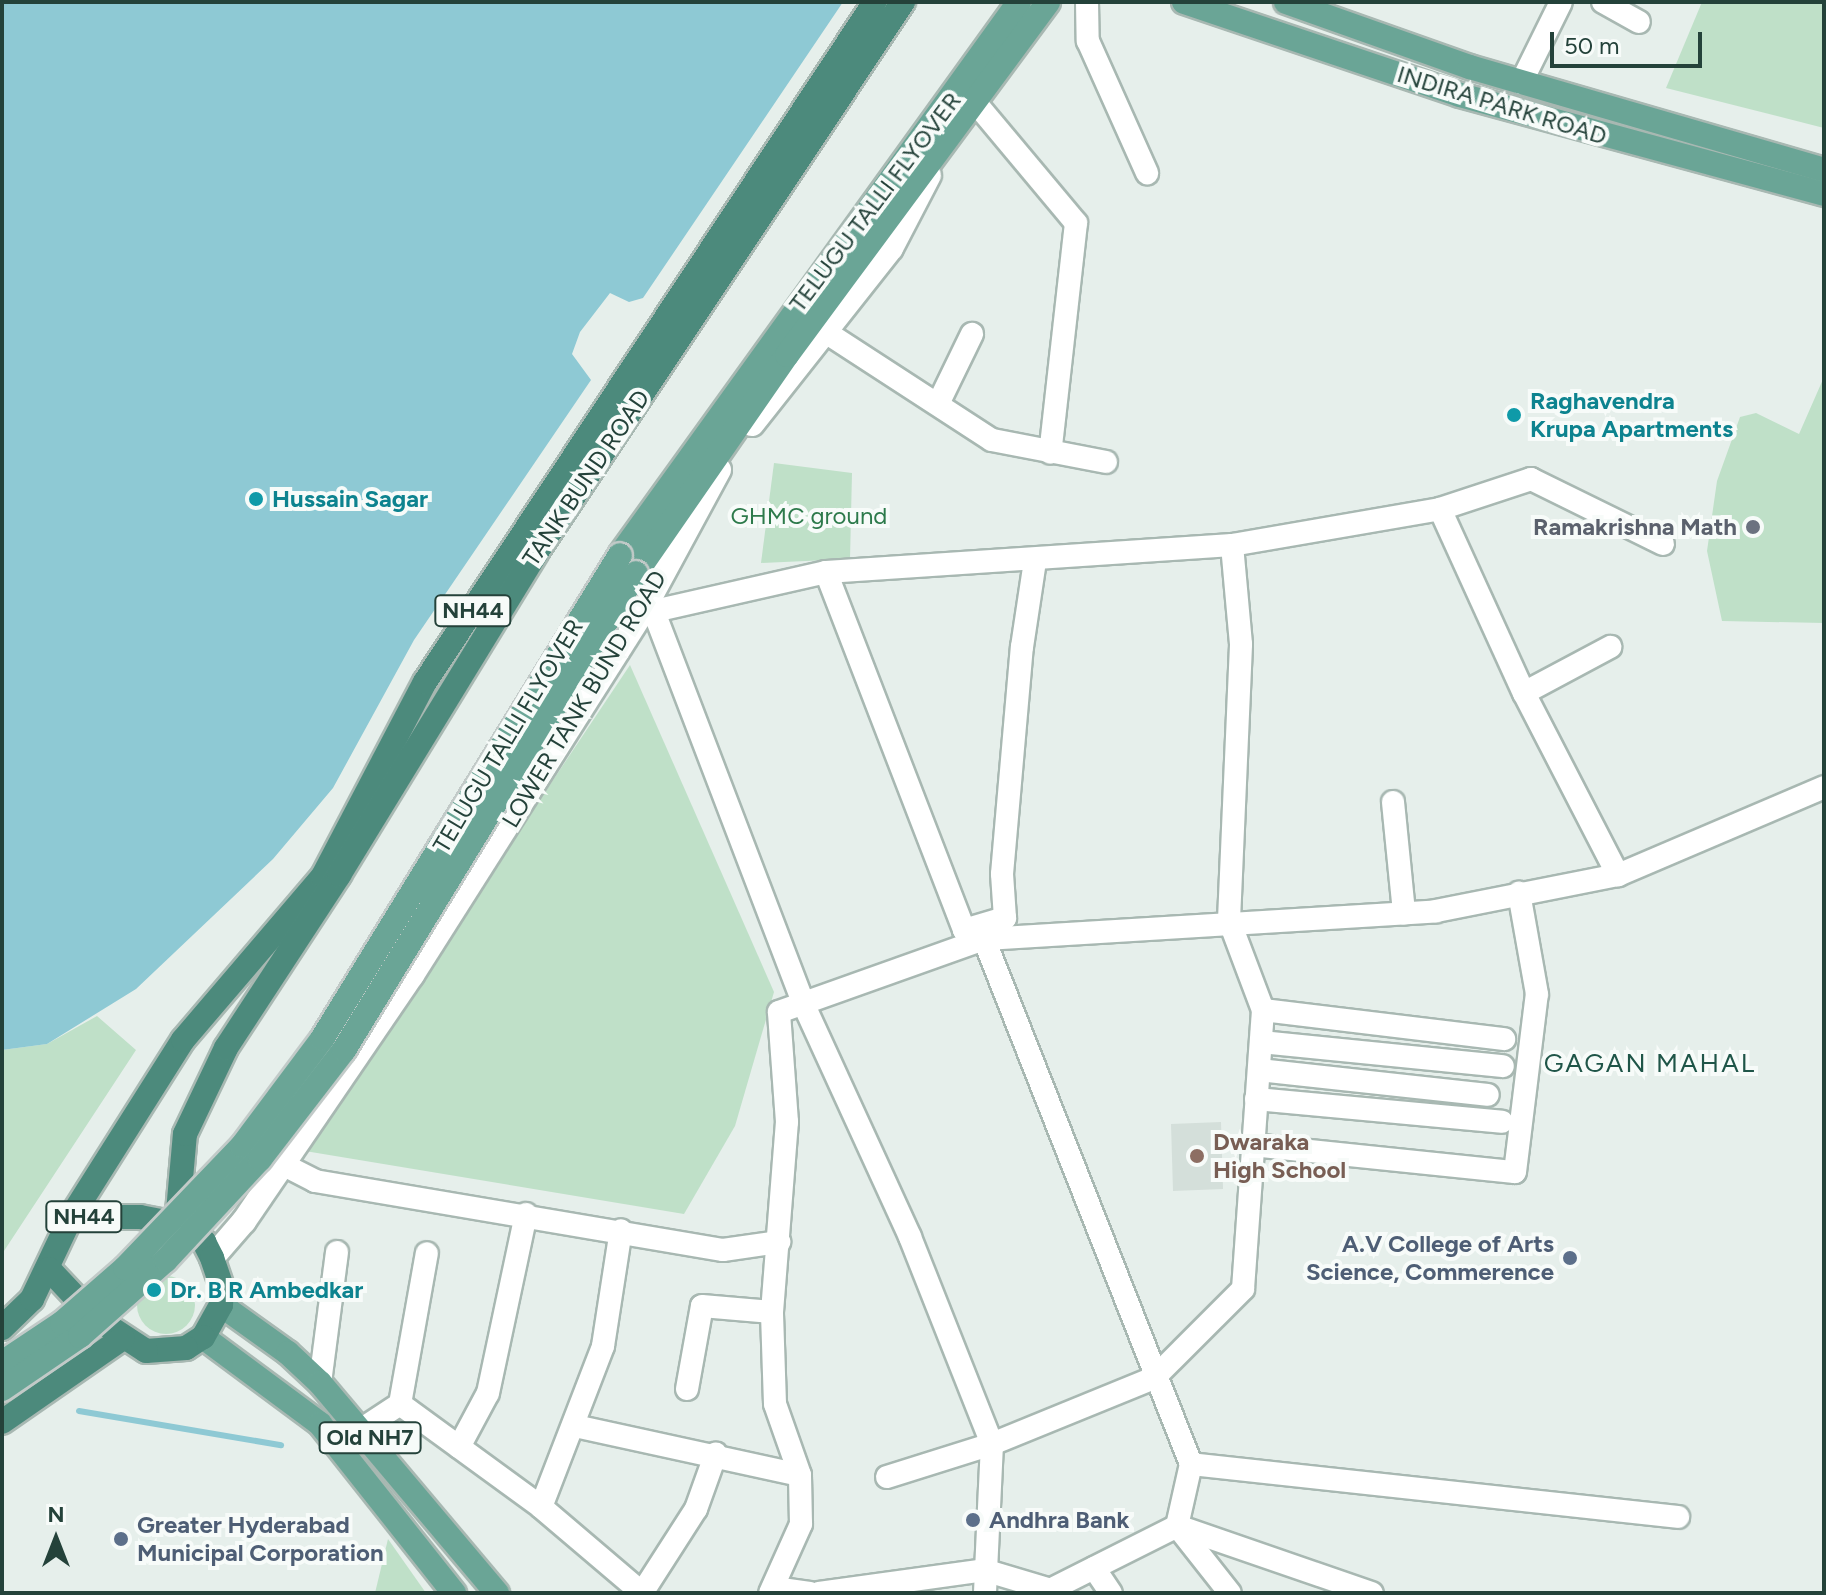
<!DOCTYPE html>
<html>
<head>
<meta charset="utf-8">
<style>
	body { margin:0 }
	#map { position:relative; width:1826px; height:1595px; overflow:hidden; background:#e6efeb; font-family:Figtree,sans-serif }
	div>[style] { position:absolute }
	.built>* { inset:0; background:#d4dfda }
	.green>* { inset:0; background:#bfe0c8 }
	.round { border-radius:50% }
	.water>* { inset:0; background:#8ec9d4 }
	.stream>* { height:6px; margin:-3px; padding:0 3px; transform-origin:3px; border-radius:3px; background:#8ec9d4 }
	.roads { filter:drop-shadow(2px 0 #a8b8b2) drop-shadow(-2px 0 #a8b8b2) drop-shadow(0 2px #a8b8b2) drop-shadow(0 -2px #a8b8b2) }
	.minor>* { height:22px; margin:-11px; padding:0 11px; transform-origin:11px; border-radius:11px; background:#fff }
	.secondary>* { height:24px; margin:-12px; padding:0 12px; transform-origin:12px; border-radius:12px; background:#fff }
	.primary>* { height:24px; margin:-12px; padding:0 12px; transform-origin:12px; border-radius:12px; background:#6aa596 }
	.trunk>* { height:24px; margin:-12px; padding:0 12px; transform-origin:12px; border-radius:12px; background:#4c8a7c }
	.bridges { filter:drop-shadow(2px 0 #c2cac8) drop-shadow(-2px 0 #c2cac8) drop-shadow(0 2px #c2cac8) drop-shadow(0 -2px #c2cac8) }
	.primary-bridge>* { height:24px; margin:-12px; padding:0 12px; transform-origin:12px; border-radius:12px; background:#6aa596 }
	.dots>* { width:22px; height:22px; translate:-50% -50%; box-sizing:border-box; border:4px solid #f7fbf9; border-radius:50% }
	span { translate:-50% -50%; white-space:nowrap; text-align:center; line-height:1.15; -webkit-text-stroke:8px #f7fbf9; paint-order:stroke }
	.shield-label span { padding:2px 6px; background:#f7fbf9; border:2px solid; border-radius:6px; -webkit-text-stroke-width:0 }
	.shield-label { font-size:22px; color:#24423a; font-weight:700 }
	.street-label { font-size:24px; color:#24423a }
	.culture-label { font-size:24px; color:#0d838f; font-weight:700 }
	.left { translate:0 -50%; text-align:left }
	.park-label { font-size:24px; color:#2d7a4b }
	.worship-label { font-size:24px; color:#5b616d; font-weight:700 }
	.right { translate:-100% -50%; text-align:right }
	.education-label { font-size:24px; color:#785e54; font-weight:700 }
	.service-label { font-size:24px; color:#4e5e75; font-weight:700 }
	.neighbourhood-label { font-size:26px; color:#1f5548; letter-spacing:2px }
	.frame { position:absolute; inset:0; border:4px solid #24423a; pointer-events:none }
	.north { position:absolute; left:16px; top:1499px; width:80px; height:80px; -webkit-text-stroke:6px #f7fbf9; paint-order:stroke; rotate:0deg; font-size:22px; font-weight:700; line-height:32px; text-align:center; color:#24423a }
	.north::after { content:''; display:block; margin:auto; width:28px; height:36px; background:#24423a; clip-path:polygon(50% 0,100% 100%,50% 72%,0 100%) }
	.scale { position:absolute; left:1550px; top:32px; width:152px; height:36px; box-sizing:border-box; border:4px solid #24423a; border-top:0; padding-left:10px; font-size:24px; line-height:28px; white-space:nowrap; color:#24423a; -webkit-text-stroke:6px #f7fbf9; paint-order:stroke }
</style>
</head>
<body>
<div id="map">
	<div class="built">
		<i style="clip-path:polygon(1221px 1122px,1223px 1189px,1173px 1191px,1171px 1124px)"></i>
	</div>
	<div class="green">
		<i style="clip-path:polygon(1702px 2px,1824px 2px,1824px 128px,1666px 88px)"></i>
		<i style="clip-path:polygon(1824px 377px,1824px 623px,1722px 621px,1707px 551px,1717px 481px,1740px 417px,1756px 413px,1799px 434px)"></i>
		<i style="clip-path:polygon(774px 463px,852px 473px,850px 559px,761px 563px)"></i>
		<i style="clip-path:polygon(630px 665px,774px 992px,735px 1126px,684px 1214px,305px 1151px)"></i>
		<i style="clip-path:polygon(97px 1016px,136px 1050px,2px 1254px,2px 1050px,47px 1044px)"></i>
		<i class="round" style="left:137px;top:1276px;width:58px;height:58px"></i>
		<i style="clip-path:polygon(388px 1539px,426px 1593px,375px 1593px)"></i>
	</div>
	<div class="water">
		<i style="clip-path:polygon(2px 2px,843px 2px,643px 298px,629px 302px,610px 293px,580px 332px,572px 354px,591px 380px,414px 640px,333px 788px,273px 859px,136px 989px,47px 1044px,2px 1050px)"></i>
	</div>
	<div class="stream">
		<i style="left:79px;top:1411px;width:205px;rotate:9.6deg"></i>
	</div>
	<div class="roads">
		<div class="minor">
			<i style="left:1087px;top:2px;width:39px;rotate:89deg"></i>
			<i style="left:1088px;top:41px;width:145px;rotate:65.9deg"></i>
			<i style="left:1603px;top:2px;width:41px;rotate:29.1deg"></i>
			<i style="left:1521px;top:83px;width:90px;rotate:-63.7deg"></i>
			<i style="left:974px;top:101px;width:159px;rotate:50.1deg"></i>
			<i style="left:1076px;top:223px;width:231px;rotate:96.4deg"></i>
			<i style="left:824px;top:331px;width:200px;rotate:33deg"></i>
			<i style="left:992px;top:440px;width:116px;rotate:10.9deg"></i>
			<i style="left:938px;top:404px;width:78px;rotate:-64.1deg"></i>
			<i style="left:1440px;top:509px;width:202px;rotate:65.5deg"></i>
			<i style="left:1524px;top:693px;width:205px;rotate:62.7deg"></i>
			<i style="left:826px;top:572px;width:384px;rotate:68.9deg"></i>
			<i style="left:964px;top:930px;width:22px;rotate:24deg"></i>
			<i style="left:984px;top:939px;width:564px;rotate:68.48deg"></i>
			<i style="left:1191px;top:1464px;width:64px;rotate:102.7deg"></i>
			<i style="left:1177px;top:1526px;width:85px;rotate:51.7deg"></i>
			<i style="left:654px;top:612px;width:418px;rotate:69.1deg"></i>
			<i style="left:803px;top:1003px;width:257px;rotate:65.4deg"></i>
			<i style="left:910px;top:1237px;width:223px;rotate:68.4deg"></i>
			<i style="left:992px;top:1444px;width:149px;rotate:92.7deg"></i>
			<i style="left:641px;top:614px;width:190px;rotate:-12.8deg"></i>
			<i style="left:826px;top:572px;width:407px;rotate:-3.8deg"></i>
			<i style="left:1232px;top:545px;width:211px;rotate:-9.8deg"></i>
			<i style="left:1440px;top:509px;width:96px;rotate:-18.2deg"></i>
			<i style="left:1531px;top:479px;width:147px;rotate:26.2deg"></i>
			<i style="left:1524px;top:693px;width:98px;rotate:-28.1deg"></i>
			<i style="left:1393px;top:802px;width:112px;rotate:84.3deg"></i>
			<i style="left:964px;top:930px;width:43px;rotate:-16.3deg"></i>
			<i style="left:1005px;top:918px;width:44px;rotate:-93.9deg"></i>
			<i style="left:1002px;top:874px;width:228px;rotate:-85deg"></i>
			<i style="left:1022px;top:647px;width:87px;rotate:-81.4deg"></i>
			<i style="left:1263px;top:1010px;width:243px;rotate:6.9deg"></i>
			<i style="left:1261px;top:1042px;width:243px;rotate:5.7deg"></i>
			<i style="left:1259px;top:1070px;width:230px;rotate:6.2deg"></i>
			<i style="left:1256px;top:1099px;width:247px;rotate:5.3deg"></i>
			<i style="left:1252px;top:1145px;width:264px;rotate:5.9deg"></i>
			<i style="left:1515px;top:1172px;width:179px;rotate:-83deg"></i>
			<i style="left:1537px;top:994px;width:103px;rotate:-100.1deg"></i>
			<i style="left:284px;top:1165px;width:35px;rotate:27deg"></i>
			<i style="left:315px;top:1181px;width:414px;rotate:9.6deg"></i>
			<i style="left:723px;top:1250px;width:57px;rotate:-8.1deg"></i>
			<i style="left:320px;top:1383px;width:132px;rotate:-82.6deg"></i>
			<i style="left:687px;top:1389px;width:84px;rotate:-79.8deg"></i>
			<i style="left:702px;top:1306px;width:70px;rotate:4.9deg"></i>
			<i style="left:400px;top:1404px;width:175px;rotate:36.1deg"></i>
			<i style="left:541px;top:1507px;width:133px;rotate:40.4deg"></i>
			<i style="left:642px;top:1593px;width:100px;rotate:-57.3deg"></i>
			<i style="left:696px;top:1509px;width:59px;rotate:-70.3deg"></i>
			<i style="left:575px;top:1426px;width:230px;rotate:12.3deg"></i>
			<i style="left:362px;top:1429px;width:45px;rotate:-33.3deg"></i>
			<i style="left:400px;top:1404px;width:153px;rotate:-79.9deg"></i>
			<i style="left:459px;top:1447px;width:61px;rotate:-61.8deg"></i>
			<i style="left:488px;top:1393px;width:183px;rotate:-78deg"></i>
			<i style="left:1191px;top:1464px;width:490px;rotate:6.2deg"></i>
			<i style="left:887px;top:1477px;width:110px;rotate:-17.4deg"></i>
			<i style="left:992px;top:1444px;width:175px;rotate:-22.2deg"></i>
			<i style="left:1154px;top:1378px;width:126px;rotate:-45deg"></i>
			<i style="left:1243px;top:1289px;width:280px;rotate:-85.9deg"></i>
			<i style="left:1263px;top:1010px;width:96px;rotate:-110.7deg"></i>
			<i style="left:1229px;top:920px;width:276px;rotate:-87.5deg"></i>
			<i style="left:1241px;top:644px;width:99px;rotate:-95.2deg"></i>
			<i style="left:541px;top:1507px;width:173px;rotate:-68.9deg"></i>
			<i style="left:603px;top:1346px;width:117px;rotate:-81.2deg"></i>
			<i style="left:1094px;top:1568px;width:30px;rotate:56deg"></i>
			<i style="left:774px;top:1588px;width:36px;rotate:8deg"></i>
			<i style="left:770px;top:1593px;width:76px;rotate:-65.8deg"></i>
			<i style="left:801px;top:1524px;width:49px;rotate:-91.2deg"></i>
			<i style="left:800px;top:1475px;width:75px;rotate:-109.4deg"></i>
			<i style="left:775px;top:1404px;width:92px;rotate:-91.9deg"></i>
			<i style="left:772px;top:1312px;width:191px;rotate:-85.5deg"></i>
			<i style="left:787px;top:1122px;width:110px;rotate:-94.2deg"></i>
			<i style="left:779px;top:1012px;width:218px;rotate:-19.6deg"></i>
			<i style="left:984px;top:939px;width:453px;rotate:-3.5deg"></i>
			<i style="left:1436px;top:911px;width:186px;rotate:-11.2deg"></i>
			<i style="left:1618px;top:875px;width:224px;rotate:-23.1deg"></i>
			<i style="left:819px;top:1593px;width:167px;rotate:-7.9deg"></i>
			<i style="left:984px;top:1570px;width:70px;rotate:16.6deg"></i>
			<i style="left:1044px;top:1593px;width:149px;rotate:-26.7deg"></i>
			<i style="left:1177px;top:1526px;width:206px;rotate:19deg"></i>
		</div>
		<div class="secondary">
			<i style="left:752px;top:424px;width:224px;rotate:-51.7deg"></i>
			<i style="left:891px;top:248px;width:82px;rotate:-62.5deg"></i>
			<i style="left:212px;top:1258px;width:49px;rotate:-49.1deg"></i>
			<i style="left:244px;top:1221px;width:298px;rotate:-55.7deg"></i>
			<i style="left:412px;top:975px;width:428px;rotate:-57.6deg"></i>
			<i style="left:641px;top:614px;width:164px;rotate:-61.6deg"></i>
		</div>
		<div class="primary">
			<i style="left:1184px;top:2px;width:291px;rotate:18.6deg"></i>
			<i style="left:1460px;top:95px;width:377px;rotate:15.2deg"></i>
			<i style="left:1286px;top:2px;width:195px;rotate:19.5deg"></i>
			<i style="left:1470px;top:67px;width:369px;rotate:16.2deg"></i>
			<i style="left:620px;top:555px;width:682px;rotate:-54.19deg"></i>
			<i style="left:636px;top:573px;width:265px;rotate:-55.3deg"></i>
			<i style="left:787px;top:355px;width:439px;rotate:-53.5deg"></i>
			<i style="left:221px;top:1305px;width:82px;rotate:35.6deg"></i>
			<i style="left:288px;top:1353px;width:44px;rotate:43.2deg"></i>
			<i style="left:320px;top:1383px;width:275px;rotate:49.9deg"></i>
			<i style="left:203px;top:1337px;width:146px;rotate:36.6deg"></i>
			<i style="left:320px;top:1424px;width:216px;rotate:51.6deg"></i>
		</div>
		<div class="trunk">
			<i style="left:71px;top:1217px;width:209px;rotate:-57.7deg"></i>
			<i style="left:183px;top:1040px;width:216px;rotate:-49.5deg"></i>
			<i style="left:323px;top:876px;width:219px;rotate:-62.3deg"></i>
			<i style="left:425px;top:682px;width:815px;rotate:-56.5deg"></i>
			<i style="left:177px;top:1223px;width:89px;rotate:-84.9deg"></i>
			<i style="left:185px;top:1134px;width:95px;rotate:-64.5deg"></i>
			<i style="left:226px;top:1048px;width:207px;rotate:-56.8deg"></i>
			<i style="left:339px;top:875px;width:377px;rotate:-58.5deg"></i>
			<i style="left:536px;top:553px;width:662px;rotate:-56.33deg"></i>
			<i style="left:2px;top:1328px;width:42px;rotate:-44deg"></i>
			<i style="left:32px;top:1299px;width:91px;rotate:-64.6deg"></i>
			<i style="left:71px;top:1217px;width:69px"></i>
			<i style="left:140px;top:1217px;width:42px;rotate:11deg"></i>
			<i style="left:181px;top:1225px;width:29px;rotate:36deg"></i>
			<i style="left:204px;top:1242px;width:18px;rotate:63deg"></i>
			<i style="left:212px;top:1258px;width:31px;rotate:71deg"></i>
			<i style="left:222px;top:1287px;width:18px;rotate:93deg"></i>
			<i style="left:221px;top:1305px;width:37px;rotate:119deg"></i>
			<i style="left:203px;top:1337px;width:20px;rotate:147deg"></i>
			<i style="left:186px;top:1348px;width:40px;rotate:175.7deg"></i>
			<i style="left:146px;top:1351px;width:62px;rotate:-146.8deg"></i>
			<i style="left:94px;top:1317px;width:66px;rotate:-133.2deg"></i>
			<i style="left:2px;top:1422px;width:147px;rotate:-34.8deg"></i>
		</div>
	</div>
	<div class="bridges">
		<div class="primary-bridge">
			<i style="left:2px;top:1363px;width:72px;rotate:-33.7deg"></i>
			<i style="left:62px;top:1323px;width:84px;rotate:-41.1deg"></i>
			<i style="left:125px;top:1268px;width:169px;rotate:-46.2deg"></i>
			<i style="left:242px;top:1146px;width:134px;rotate:-53.2deg"></i>
			<i style="left:322px;top:1039px;width:568px;rotate:-58.38deg"></i>
			<i style="left:2px;top:1389px;width:94px;rotate:-34.2deg"></i>
			<i style="left:80px;top:1336px;width:115px;rotate:-41.5deg"></i>
			<i style="left:166px;top:1260px;width:138px;rotate:-47.1deg"></i>
			<i style="left:260px;top:1159px;width:138px;rotate:-52.4deg"></i>
			<i style="left:344px;top:1050px;width:559px;rotate:-58.53deg"></i>
		</div>
	</div>
	<div class="dots">
		<i style="left:1514px;top:415px;background:#0f9aa8"></i>
		<i style="left:256px;top:499px;background:#0f9aa8"></i>
		<i style="left:1753px;top:527px;background:#6b7280"></i>
		<i style="left:1197px;top:1156px;background:#8d6e63"></i>
		<i style="left:1570px;top:1258px;background:#5c6f8a"></i>
		<i style="left:154px;top:1290px;background:#0f9aa8"></i>
		<i style="left:973px;top:1520px;background:#5c6f8a"></i>
		<i style="left:121px;top:1539px;background:#5c6f8a"></i>
	</div>
	<div class="shield-label">
		<span style="left:473px;top:611px">NH44</span>
		<span style="left:84px;top:1217px">NH44</span>
		<span style="left:370px;top:1438px">Old NH7</span>
	</div>
	<div class="street-label">
		<span style="left:1502px;top:105px;rotate:17deg">INDIRA PARK ROAD</span>
		<span style="left:875px;top:202px;rotate:-53deg">TELUGU TALLI FLYOVER</span>
		<span style="left:586px;top:478px;rotate:-56deg">TANK BUND ROAD</span>
		<span style="left:584px;top:699px;rotate:-59deg">LOWER TANK BUND ROAD</span>
		<span style="left:508px;top:736px;rotate:-59deg">TELUGU TALLI FLYOVER</span>
	</div>
	<div class="culture-label">
		<span class="left" style="left:1530px;top:415px">Raghavendra<br>Krupa Apartments</span>
		<span class="left" style="left:272px;top:499px">Hussain Sagar</span>
		<span class="left" style="left:170px;top:1290px">Dr. B R Ambedkar</span>
	</div>
	<div class="park-label">
		<span style="left:809px;top:516px">GHMC ground</span>
	</div>
	<div class="worship-label">
		<span class="right" style="left:1737px;top:527px">Ramakrishna Math</span>
	</div>
	<div class="education-label">
		<span class="left" style="left:1213px;top:1156px">Dwaraka<br>High School</span>
	</div>
	<div class="service-label">
		<span class="right" style="left:1554px;top:1258px">A.V College of Arts<br>Science, Commerence</span>
		<span class="left" style="left:989px;top:1520px">Andhra Bank</span>
		<span class="left" style="left:137px;top:1539px">Greater Hyderabad<br>Municipal Corporation</span>
	</div>
	<div class="neighbourhood-label">
		<span style="left:1650px;top:1064px">GAGAN MAHAL</span>
	</div>
	<div class="frame"></div>
	<div class="north">N</div>
	<div class="scale">50 m</div>
</div>
</body>
</html>
